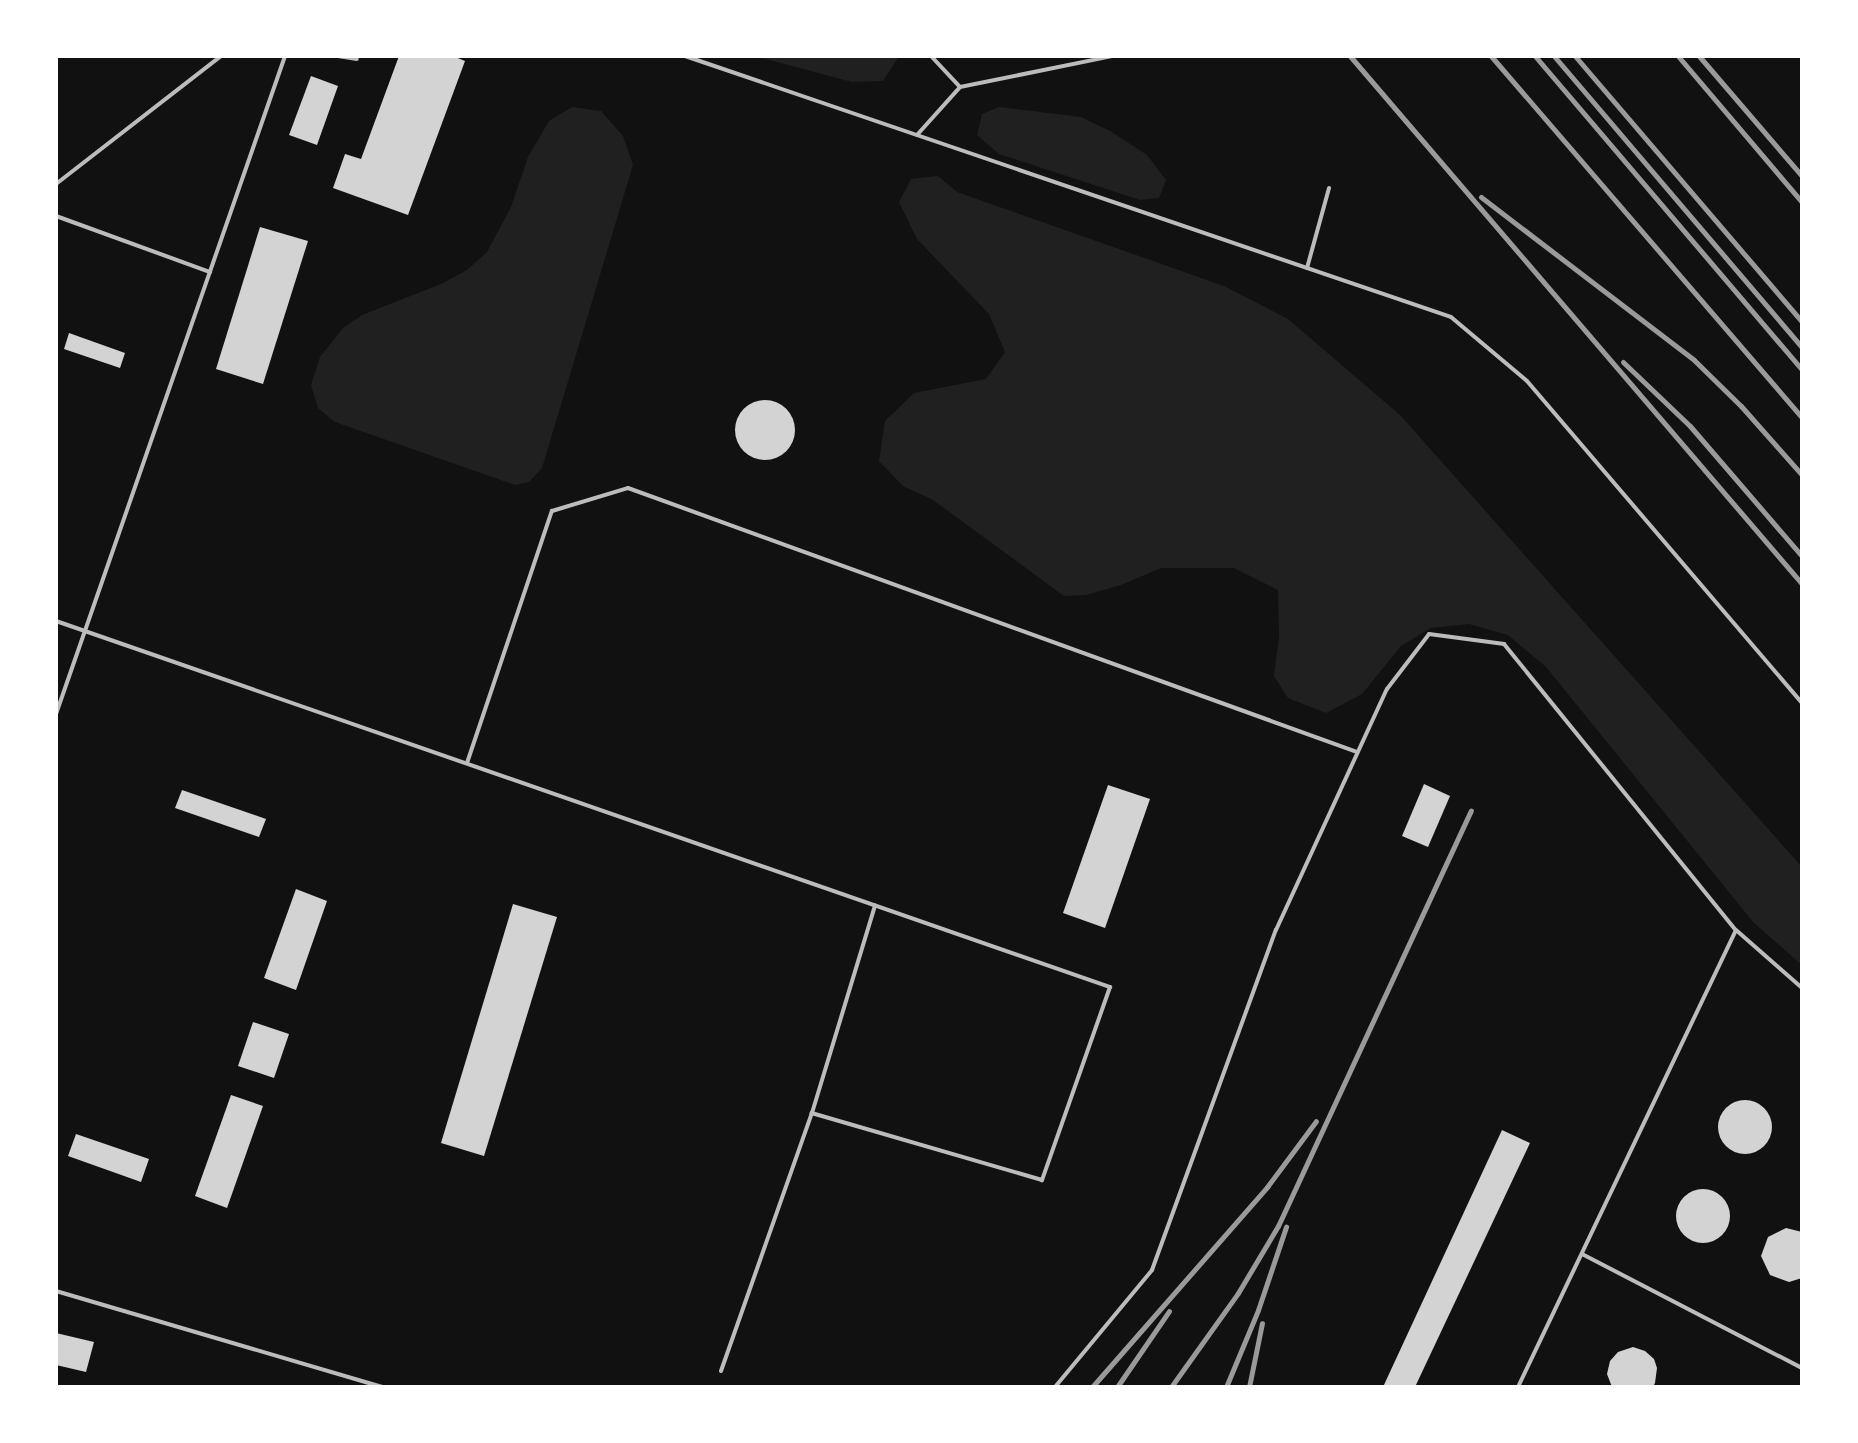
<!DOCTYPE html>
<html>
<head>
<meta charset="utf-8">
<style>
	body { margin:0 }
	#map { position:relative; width:1858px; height:1443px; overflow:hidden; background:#111; font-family:"Noto Sans",sans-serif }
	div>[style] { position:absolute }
	.green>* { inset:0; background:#202020 }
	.building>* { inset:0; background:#d3d3d3 }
	.round { border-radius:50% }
	.service>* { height:4px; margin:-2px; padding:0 2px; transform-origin:2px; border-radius:2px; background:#bcbcbc }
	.rail>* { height:5px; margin:-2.5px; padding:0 2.5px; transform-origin:2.5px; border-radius:2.5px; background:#9a9a9a }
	span { translate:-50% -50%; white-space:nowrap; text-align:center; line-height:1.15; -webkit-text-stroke:8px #fff; paint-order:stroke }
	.frame { position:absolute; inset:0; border:58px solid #fff; pointer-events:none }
</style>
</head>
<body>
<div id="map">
	<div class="green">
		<i style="clip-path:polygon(754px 56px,899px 56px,883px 81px,852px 82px)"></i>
		<i style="clip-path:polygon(572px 107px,601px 111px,623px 136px,633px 165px,542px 468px,529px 482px,515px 485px,335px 422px,318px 408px,311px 385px,320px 357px,343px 328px,362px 315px,441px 284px,467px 270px,487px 252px,511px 207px,528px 157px,549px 121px)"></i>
		<i style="clip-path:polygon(999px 107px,1081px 117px,1110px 131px,1147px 155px,1166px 180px,1159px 198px,1140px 200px,999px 154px,977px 135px,982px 114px)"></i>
		<i style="clip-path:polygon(938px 176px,957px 192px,1224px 286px,1288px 319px,1400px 415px,1802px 867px,1802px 965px,1754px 923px,1546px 667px,1508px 635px,1469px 624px,1431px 628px,1401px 646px,1362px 694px,1326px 713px,1288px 698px,1274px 676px,1279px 637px,1278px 590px,1234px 568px,1161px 568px,1121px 585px,1086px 595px,1064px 596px,933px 500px,903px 486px,879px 461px,885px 421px,914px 393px,986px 379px,1005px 352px,989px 314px,917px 239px,899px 202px,911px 179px)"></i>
	</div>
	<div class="building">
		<i style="clip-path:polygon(399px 56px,453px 56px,465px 61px,408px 215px,333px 188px,345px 154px,361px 159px)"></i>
		<i style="clip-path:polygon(311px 76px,338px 86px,317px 145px,289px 135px)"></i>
		<i style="clip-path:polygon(260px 227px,308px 241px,263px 384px,216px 369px)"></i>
		<i style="clip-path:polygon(69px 333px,125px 353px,120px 368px,64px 349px)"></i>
		<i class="round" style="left:735px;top:400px;width:60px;height:60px"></i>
		<i style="clip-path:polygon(1424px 784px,1450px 796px,1428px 847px,1402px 836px)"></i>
		<i style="clip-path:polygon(1108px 785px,1150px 799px,1105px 928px,1063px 913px)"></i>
		<i style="clip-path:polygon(182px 790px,266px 819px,259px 837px,175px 808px)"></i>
		<i style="clip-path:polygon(296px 889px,327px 901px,296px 990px,264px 978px)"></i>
		<i style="clip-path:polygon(513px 904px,557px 917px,484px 1156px,441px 1143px)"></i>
		<i style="clip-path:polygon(253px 1022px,289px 1034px,274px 1078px,238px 1066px)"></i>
		<i style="clip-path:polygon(231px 1095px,263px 1106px,227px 1208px,195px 1196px)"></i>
		<i class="round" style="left:1718px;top:1100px;width:54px;height:54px"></i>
		<i style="clip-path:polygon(1502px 1130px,1530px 1143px,1415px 1387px,1383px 1387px)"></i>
		<i style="clip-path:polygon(76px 1134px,149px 1159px,141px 1182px,68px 1156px)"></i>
		<i class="round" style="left:1676px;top:1189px;width:54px;height:54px"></i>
		<i style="clip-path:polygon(1786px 1228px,1802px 1232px,1802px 1278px,1789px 1282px,1770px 1275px,1761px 1256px,1768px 1237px)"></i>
		<i style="clip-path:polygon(56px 1333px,94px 1342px,86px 1372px,56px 1365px)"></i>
		<i style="clip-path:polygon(1633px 1347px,1645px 1351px,1654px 1359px,1657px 1368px,1655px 1383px,1653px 1387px,1612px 1387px,1607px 1374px,1610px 1361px,1618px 1352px)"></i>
	</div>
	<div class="service">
		<i style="left:338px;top:56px;width:19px;rotate:9deg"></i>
		<i style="left:685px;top:56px;width:809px;rotate:18.82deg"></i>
		<i style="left:1451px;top:317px;width:99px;rotate:40.1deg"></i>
		<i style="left:1527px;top:381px;width:423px;rotate:49.5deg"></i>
		<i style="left:931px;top:56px;width:41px;rotate:47deg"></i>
		<i style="left:917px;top:135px;width:64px;rotate:-48.1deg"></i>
		<i style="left:960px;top:87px;width:155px;rotate:-11.5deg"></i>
		<i style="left:56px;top:184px;width:209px;rotate:-37.8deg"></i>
		<i style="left:56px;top:216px;width:164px;rotate:20deg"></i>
		<i style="left:1307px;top:268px;width:83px;rotate:-74.6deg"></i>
		<i style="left:56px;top:621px;width:1116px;rotate:19.15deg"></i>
		<i style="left:1110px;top:987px;width:205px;rotate:109.4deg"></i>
		<i style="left:1042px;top:1180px;width:240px;rotate:-163.8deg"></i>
		<i style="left:56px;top:714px;width:697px;rotate:-70.81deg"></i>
		<i style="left:467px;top:763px;width:266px;rotate:-71.4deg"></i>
		<i style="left:552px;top:511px;width:79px;rotate:-16.8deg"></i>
		<i style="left:628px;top:488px;width:775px;rotate:19.91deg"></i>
		<i style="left:1582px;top:1254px;width:248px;rotate:27.4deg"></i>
		<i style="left:56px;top:1291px;width:341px;rotate:16.4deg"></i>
		<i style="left:721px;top:1371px;width:274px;rotate:-70.6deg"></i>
		<i style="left:812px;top:1113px;width:217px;rotate:-73.1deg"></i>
		<i style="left:1055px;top:1387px;width:152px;rotate:-50.3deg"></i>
		<i style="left:1152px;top:1270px;width:362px;rotate:-70deg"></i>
		<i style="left:1276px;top:930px;width:265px;rotate:-65.3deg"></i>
		<i style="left:1387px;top:689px;width:69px;rotate:-52.6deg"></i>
		<i style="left:1429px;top:634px;width:76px;rotate:7.6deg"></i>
		<i style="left:1504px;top:644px;width:368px;rotate:51deg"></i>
		<i style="left:1736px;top:930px;width:88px;rotate:41.3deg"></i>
		<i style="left:1518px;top:1387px;width:506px;rotate:-64.5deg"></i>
	</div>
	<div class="rail">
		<i style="left:1350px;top:56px;width:695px;rotate:49.43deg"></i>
		<i style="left:1491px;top:56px;width:477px;rotate:49.3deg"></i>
		<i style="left:1535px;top:56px;width:412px;rotate:49.6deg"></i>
		<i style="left:1554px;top:56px;width:382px;rotate:49.6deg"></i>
		<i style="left:1575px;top:56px;width:350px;rotate:49.5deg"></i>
		<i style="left:1678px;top:56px;width:192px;rotate:49.7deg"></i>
		<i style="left:1699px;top:56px;width:158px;rotate:49.4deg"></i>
		<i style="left:1481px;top:197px;width:268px;rotate:37.4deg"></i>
		<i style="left:1694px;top:360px;width:66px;rotate:44.4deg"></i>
		<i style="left:1741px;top:406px;width:92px;rotate:48.5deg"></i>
		<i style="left:1623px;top:362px;width:93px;rotate:43.7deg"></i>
		<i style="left:1690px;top:426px;width:172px;rotate:49.3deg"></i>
		<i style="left:1092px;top:1387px;width:266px;rotate:-48.8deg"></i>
		<i style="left:1267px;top:1187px;width:82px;rotate:-53.4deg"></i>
		<i style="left:1117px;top:1387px;width:92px;rotate:-55.6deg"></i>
		<i style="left:1171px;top:1387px;width:115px;rotate:-54.5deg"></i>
		<i style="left:1238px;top:1293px;width:78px;rotate:-59.2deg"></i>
		<i style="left:1278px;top:1226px;width:458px;rotate:-65.1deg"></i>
		<i style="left:1226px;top:1387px;width:83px;rotate:-67.4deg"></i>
		<i style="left:1258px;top:1310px;width:88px;rotate:-71.4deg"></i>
		<i style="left:1249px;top:1387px;width:65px;rotate:-78.5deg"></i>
	</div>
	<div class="frame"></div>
</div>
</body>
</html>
